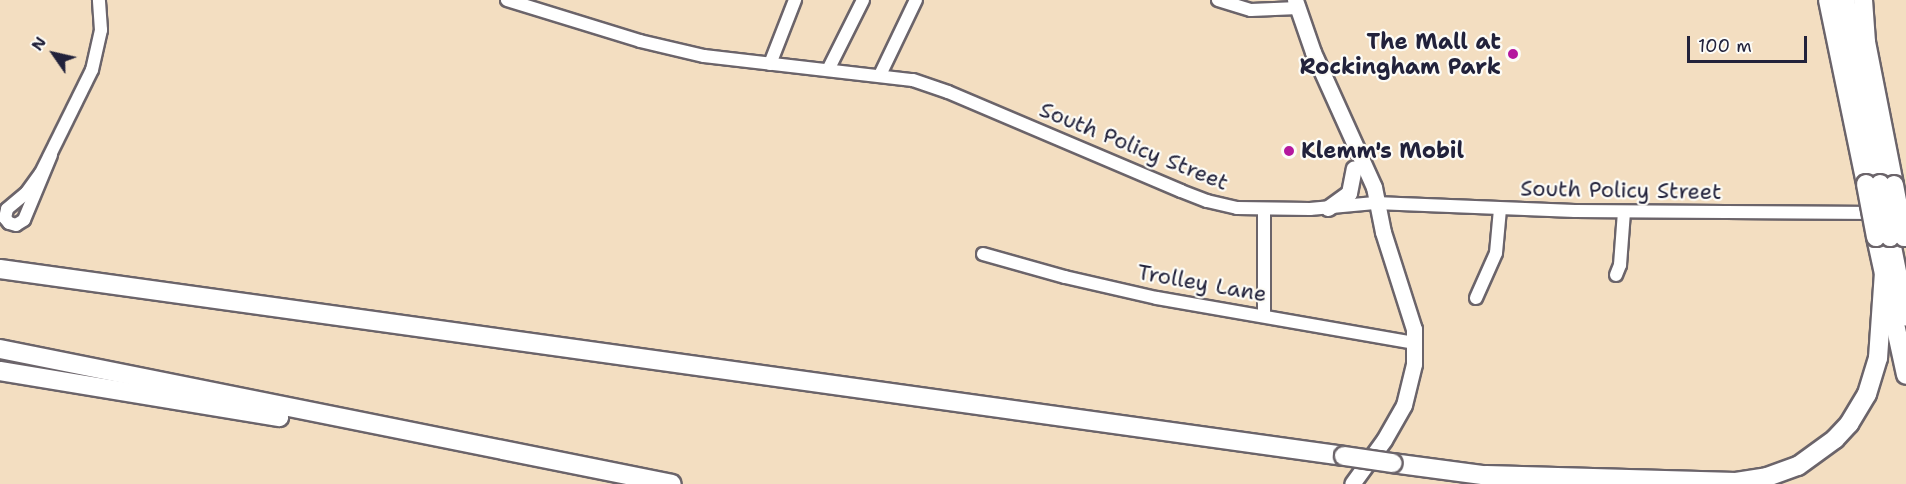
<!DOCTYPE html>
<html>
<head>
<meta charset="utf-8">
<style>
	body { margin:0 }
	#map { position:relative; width:1906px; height:484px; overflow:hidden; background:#f3dec1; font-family:"Shantell Sans",sans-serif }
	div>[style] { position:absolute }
	.roads { filter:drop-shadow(2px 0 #6b646a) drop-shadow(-2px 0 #6b646a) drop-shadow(0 2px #6b646a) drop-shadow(0 -2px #6b646a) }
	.minor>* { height:12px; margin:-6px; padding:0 6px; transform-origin:6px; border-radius:6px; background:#fff }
	.major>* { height:15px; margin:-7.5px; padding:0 7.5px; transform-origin:7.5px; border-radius:7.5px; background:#fff }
	.highway>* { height:18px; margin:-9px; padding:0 9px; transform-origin:9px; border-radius:9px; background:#fff }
	.bridges { filter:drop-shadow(2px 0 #6b646a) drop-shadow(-2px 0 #6b646a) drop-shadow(0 2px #6b646a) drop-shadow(0 -2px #6b646a) }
	.highway-bridge>* { height:18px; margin:-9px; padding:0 9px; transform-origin:9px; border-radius:9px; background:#fff }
	.dots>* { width:16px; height:16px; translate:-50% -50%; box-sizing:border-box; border:3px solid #fdfcf7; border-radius:50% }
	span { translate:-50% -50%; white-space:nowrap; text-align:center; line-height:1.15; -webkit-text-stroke:4.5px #fdfcf7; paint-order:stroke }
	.poi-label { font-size:22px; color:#22223b; font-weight:700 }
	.right { translate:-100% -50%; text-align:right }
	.left { translate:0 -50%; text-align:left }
	.street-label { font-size:22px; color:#22223b }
	.north { position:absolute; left:24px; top:24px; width:60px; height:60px; -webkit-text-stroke:4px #fdfcf7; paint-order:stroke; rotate:304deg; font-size:16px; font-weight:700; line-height:24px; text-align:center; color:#22223b }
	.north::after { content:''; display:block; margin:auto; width:21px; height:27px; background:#22223b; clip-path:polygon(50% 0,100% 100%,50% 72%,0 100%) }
	.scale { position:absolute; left:1687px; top:36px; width:120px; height:27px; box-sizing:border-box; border:3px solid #22223b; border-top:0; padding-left:8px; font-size:18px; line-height:21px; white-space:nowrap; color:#22223b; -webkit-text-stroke:4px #fdfcf7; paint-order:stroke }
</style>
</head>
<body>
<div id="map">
	<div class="roads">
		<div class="minor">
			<i style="left:507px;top:0;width:139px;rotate:17.1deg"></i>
			<i style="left:640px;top:41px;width:66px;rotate:13.2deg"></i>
			<i style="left:704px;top:56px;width:210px;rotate:6.6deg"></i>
			<i style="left:913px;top:80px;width:37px;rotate:19deg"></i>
			<i style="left:948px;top:92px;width:253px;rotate:23deg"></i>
			<i style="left:1181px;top:191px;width:28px;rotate:21deg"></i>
			<i style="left:1207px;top:201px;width:31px;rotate:13deg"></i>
			<i style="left:1237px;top:208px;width:73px;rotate:0.8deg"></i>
			<i style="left:1310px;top:209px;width:65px;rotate:-5.3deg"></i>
			<i style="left:1375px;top:203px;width:200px;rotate:2.3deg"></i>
			<i style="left:1575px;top:211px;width:302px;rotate:0.4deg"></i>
			<i style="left:1218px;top:0;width:34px;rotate:17deg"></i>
			<i style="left:1251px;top:10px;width:47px;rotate:-2.4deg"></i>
			<i style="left:770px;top:64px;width:69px;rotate:-68.7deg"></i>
			<i style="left:828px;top:70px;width:78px;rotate:-63.4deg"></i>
			<i style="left:880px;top:75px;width:83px;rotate:-64.4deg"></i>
			<i style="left:51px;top:155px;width:70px;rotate:112.6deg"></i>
			<i style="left:24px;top:220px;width:9px;rotate:148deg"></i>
			<i style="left:16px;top:225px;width:7px;rotate:-164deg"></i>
			<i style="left:9px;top:223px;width:6px;rotate:-129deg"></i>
			<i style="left:5px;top:218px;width:9px;rotate:-77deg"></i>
			<i style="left:7px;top:209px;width:26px;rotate:-40deg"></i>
			<i style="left:27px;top:192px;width:24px;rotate:-54deg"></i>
			<i style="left:41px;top:173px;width:115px;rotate:-63.7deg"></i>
			<i style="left:92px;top:70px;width:41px;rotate:-77.3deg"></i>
			<i style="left:101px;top:30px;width:30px;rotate:-94deg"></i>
			<i style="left:983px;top:254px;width:85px;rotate:15.7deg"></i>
			<i style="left:1065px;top:277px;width:94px;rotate:12.9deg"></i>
			<i style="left:1157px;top:298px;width:262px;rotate:9.9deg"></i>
			<i style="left:1616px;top:275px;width:11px;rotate:-68deg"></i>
			<i style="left:1620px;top:265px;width:53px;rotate:-85.7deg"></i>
			<i style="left:1476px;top:298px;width:49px;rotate:-66deg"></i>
			<i style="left:1496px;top:253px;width:44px;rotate:-84.8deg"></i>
			<i style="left:1264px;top:315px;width:105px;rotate:-90deg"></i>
		</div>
		<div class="major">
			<i style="left:1295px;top:0;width:55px;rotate:70.9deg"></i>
			<i style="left:1313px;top:52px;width:148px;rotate:65.7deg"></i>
			<i style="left:1374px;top:187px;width:46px;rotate:78.7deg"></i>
			<i style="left:1383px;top:232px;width:102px;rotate:72.3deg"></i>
			<i style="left:1414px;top:329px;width:35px;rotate:90deg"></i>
			<i style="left:1414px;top:364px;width:42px;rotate:103.7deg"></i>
			<i style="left:1404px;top:405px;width:40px;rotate:119.7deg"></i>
			<i style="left:1384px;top:440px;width:54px;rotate:126deg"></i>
			<i style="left:1328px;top:208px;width:26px;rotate:-36deg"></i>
			<i style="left:1349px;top:193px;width:25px;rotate:-79deg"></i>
		</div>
		<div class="highway">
			<i style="left:1828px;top:0;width:188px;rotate:78.3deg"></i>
			<i style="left:1845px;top:0;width:187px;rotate:79.2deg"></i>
			<i style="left:1863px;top:0;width:42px;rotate:85.9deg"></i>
			<i style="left:1866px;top:42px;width:146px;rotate:78.9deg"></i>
			<i style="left:1876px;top:237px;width:141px;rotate:77.7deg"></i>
			<i style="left:1890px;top:237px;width:81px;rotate:78.6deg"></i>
			<i style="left:0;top:269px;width:1357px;rotate:7.92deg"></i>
			<i style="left:0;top:349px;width:685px;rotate:11.36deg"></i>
			<i style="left:0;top:371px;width:283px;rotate:9.4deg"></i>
			<i style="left:1392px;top:463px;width:106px;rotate:7.6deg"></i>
			<i style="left:1486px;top:475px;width:250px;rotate:1.6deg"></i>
			<i style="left:1736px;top:482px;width:31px;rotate:-9deg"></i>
			<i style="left:1767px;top:477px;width:33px;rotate:-20deg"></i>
			<i style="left:1798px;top:466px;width:46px;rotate:-36.1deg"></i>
			<i style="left:1835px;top:439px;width:21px;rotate:-47deg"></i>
			<i style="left:1849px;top:424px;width:35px;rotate:-59deg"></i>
			<i style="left:1867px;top:394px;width:38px;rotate:-73deg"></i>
			<i style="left:1878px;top:358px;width:86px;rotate:-86deg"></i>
		</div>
	</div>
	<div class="bridges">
		<div class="highway-bridge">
			<i style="left:1866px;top:184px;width:54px;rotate:79.3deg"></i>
			<i style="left:1880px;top:184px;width:54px;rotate:79.3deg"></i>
			<i style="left:1894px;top:185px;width:53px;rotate:79.1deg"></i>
			<i style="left:1344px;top:456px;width:49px;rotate:8.3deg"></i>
		</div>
	</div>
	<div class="dots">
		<i style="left:1513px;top:54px;background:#b5179e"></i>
		<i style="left:1289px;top:151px;background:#b5179e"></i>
	</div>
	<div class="poi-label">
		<span class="right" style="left:1501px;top:54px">The Mall at<br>Rockingham Park</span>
		<span class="left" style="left:1301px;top:151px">Klemm's Mobil</span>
	</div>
	<div class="street-label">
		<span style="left:1134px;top:146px;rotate:22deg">South Policy Street</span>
		<span style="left:1621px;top:190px;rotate:1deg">South Policy Street</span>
		<span style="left:1202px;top:283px;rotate:10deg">Trolley Lane</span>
	</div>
	<div class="north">N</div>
	<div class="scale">100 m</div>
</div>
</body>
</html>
